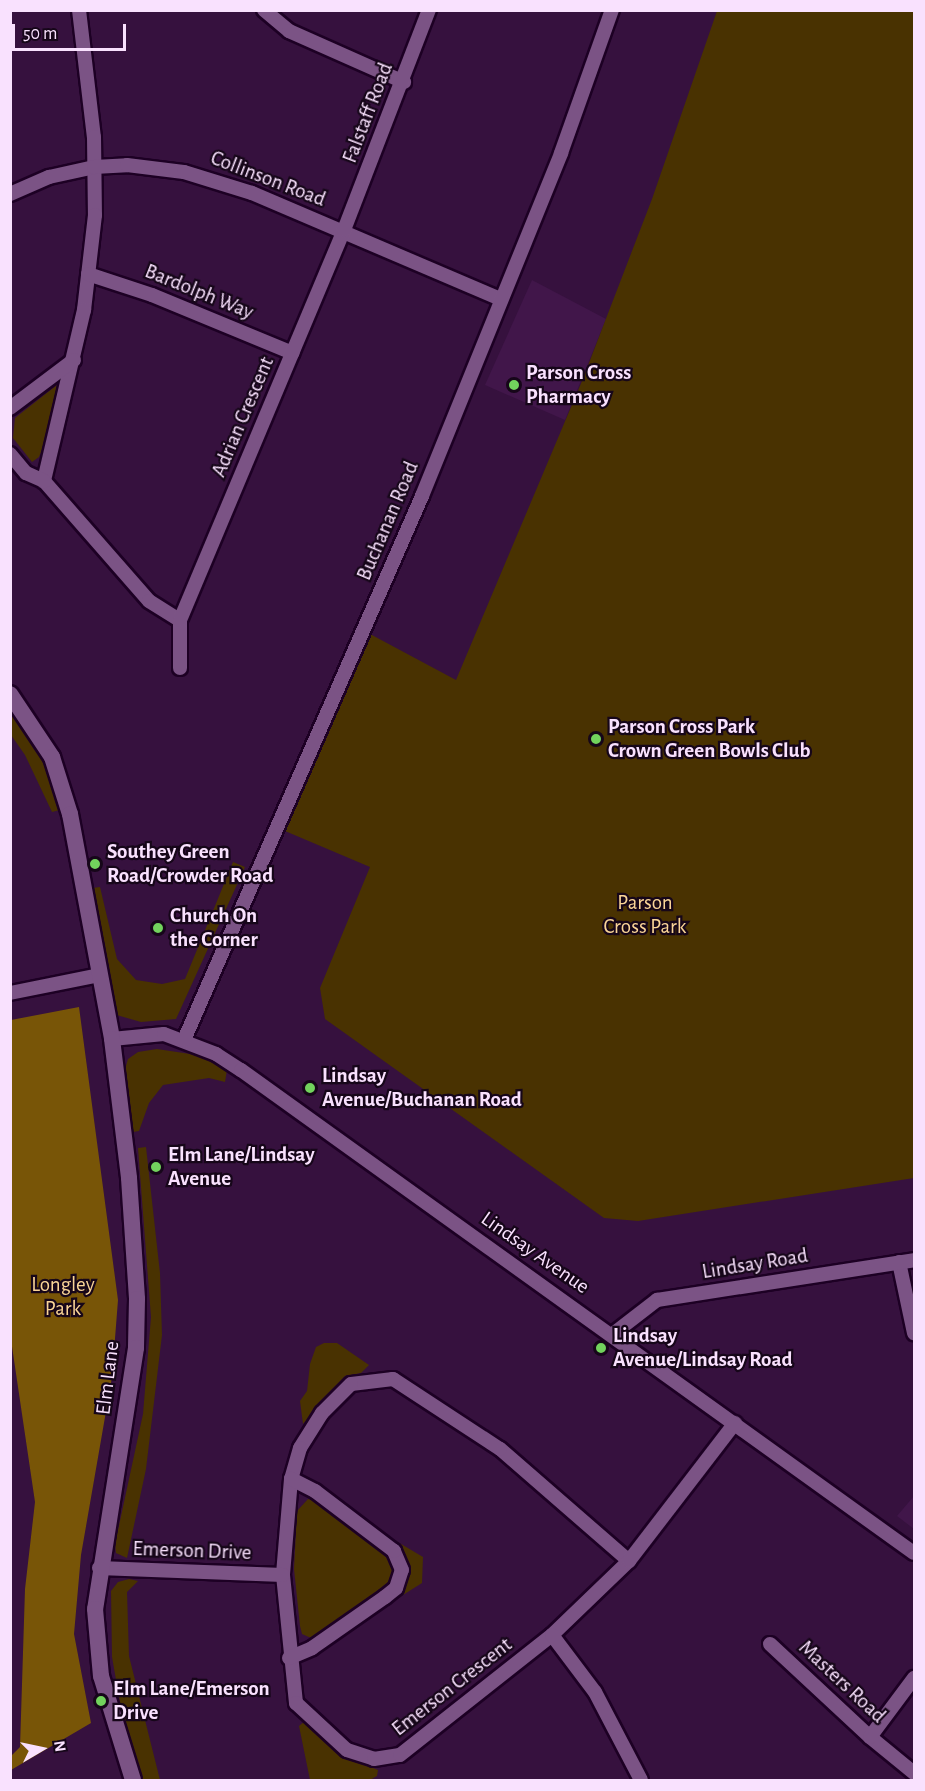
<!DOCTYPE html>
<html>
<head>
<meta charset="utf-8">
<style>
	body { margin:0 }
	#map { position:relative; width:925px; height:1791px; overflow:hidden; background:#36113e; font-family:"Alegreya Sans",sans-serif }
	div>[style] { position:absolute }
	.built>* { inset:0; background:#41164a }
	.green>* { inset:0; background:#493201 }
	.forest>* { inset:0; background:#785507 }
	.roads { filter:drop-shadow(2px 0 #1d0024) drop-shadow(-2px 0 #1d0024) drop-shadow(0 2px #1d0024) drop-shadow(0 -2px #1d0024) }
	.minor>* { height:14px; margin:-7px; padding:0 7px; transform-origin:7px; border-radius:7px; background:#7b5385 }
	.tertiary>* { height:16px; margin:-8px; padding:0 8px; transform-origin:8px; border-radius:8px; background:#7b5385 }
	.dots>* { width:16px; height:16px; translate:-50% -50%; box-sizing:border-box; border:3px solid #160619; border-radius:50% }
	span { translate:-50% -50%; white-space:nowrap; text-align:center; line-height:1.15; -webkit-text-stroke:4.5px #160619; paint-order:stroke }
	.street-label { font-size:21px; color:#f9e1fe }
	.poi-label { font-size:21px; color:#f9e1fe; font-weight:700 }
	.left { translate:0 -50%; text-align:left }
	.park-label { font-size:21px; color:#fad597 }
	.frame { position:absolute; inset:0; border:12px solid #f9e1fe; pointer-events:none }
	.north { position:absolute; left:12px; top:1719px; width:60px; height:60px; -webkit-text-stroke:4px #160619; paint-order:stroke; rotate:81deg; font-size:16px; font-weight:700; line-height:24px; text-align:center; color:#f9e1fe }
	.north::after { content:''; display:block; margin:auto; width:21px; height:27px; background:#f9e1fe; clip-path:polygon(50% 0,100% 100%,50% 72%,0 100%) }
	.scale { position:absolute; left:12px; top:24px; width:114px; height:27px; box-sizing:border-box; border:3px solid #f9e1fe; border-top:0; padding-left:8px; font-size:18px; line-height:21px; white-space:nowrap; color:#f9e1fe; -webkit-text-stroke:4px #160619; paint-order:stroke }
</style>
</head>
<body>
<div id="map">
	<div class="built">
		<i style="clip-path:polygon(532px 280px,606px 319px,565px 420px,485px 385px)"></i>
		<i style="clip-path:polygon(914px 1496px,914px 1529px,897px 1516px)"></i>
	</div>
	<div class="green">
		<i style="clip-path:polygon(717px 11px,914px 11px,914px 1178px,638px 1221px,604px 1218px,325px 1019px,320px 988px,370px 867px,285px 831px,370px 634px,456px 680px,582px 381px,652px 199px)"></i>
		<i style="clip-path:polygon(62px 381px,45px 442px,39px 457px,32px 462px,13px 438px,15px 418px)"></i>
		<i style="clip-path:polygon(10px 709px,39px 751px,60px 810px,52px 812px,25px 755px,11px 735px)"></i>
		<i style="clip-path:polygon(233px 862px,245px 867px,176px 1019px,141px 1022px,106px 1012px,85px 889px,100px 887px,117px 959px,136px 980px,162px 984px,185px 979px)"></i>
		<i style="clip-path:polygon(157px 1049px,217px 1058px,228px 1064px,225px 1082px,209px 1078px,163px 1085px,149px 1103px,139px 1131px,133px 1132px,124px 1073px,128px 1059px,138px 1052px)"></i>
		<i style="clip-path:polygon(146px 1147px,160px 1273px,162px 1335px,146px 1469px,127px 1558px,116px 1553px,115px 1544px,143px 1414px,151px 1317px,138px 1148px)"></i>
		<i style="clip-path:polygon(324px 1343px,337px 1343px,369px 1365px,361px 1373px,345px 1376px,303px 1424px,300px 1401px,307px 1391px,310px 1364px,316px 1347px)"></i>
		<i style="clip-path:polygon(308px 1499px,317px 1501px,385px 1553px,393px 1570px,385px 1589px,318px 1637px,311px 1638px,302px 1634px,300px 1626px,294px 1569px,297px 1511px)"></i>
		<i style="clip-path:polygon(391px 1538px,423px 1557px,422px 1583px,395px 1600px,407px 1572px,406px 1557px)"></i>
		<i style="clip-path:polygon(129px 1579px,138px 1581px,127px 1592px,129px 1656px,160px 1780px,143px 1780px,122px 1714px,112px 1657px,111px 1591px,118px 1582px)"></i>
		<i style="clip-path:polygon(305px 1721px,344px 1756px,378px 1770px,377px 1776px,370px 1780px,310px 1780px,299px 1726px)"></i>
	</div>
	<div class="forest">
		<i style="clip-path:polygon(79px 1007px,118px 1300px,112px 1377px,81px 1555px,74px 1634px,91px 1723px,11px 1770px,11px 1756px,20px 1747px,25px 1589px,35px 1502px,10px 1333px,11px 1020px)"></i>
	</div>
	<div class="roads">
		<div class="minor">
			<i style="left:79px;top:10px;width:128px;rotate:83.3deg"></i>
			<i style="left:94px;top:137px;width:78px;rotate:89.3deg"></i>
			<i style="left:95px;top:215px;width:96px;rotate:96.6deg"></i>
			<i style="left:84px;top:310px;width:176px;rotate:103.2deg"></i>
			<i style="left:44px;top:481px;width:159px;rotate:48.8deg"></i>
			<i style="left:149px;top:601px;width:36px;rotate:32deg"></i>
			<i style="left:264px;top:10px;width:33px;rotate:40deg"></i>
			<i style="left:289px;top:31px;width:126px;rotate:23.9deg"></i>
			<i style="left:10px;top:194px;width:43px;rotate:-23.6deg"></i>
			<i style="left:49px;top:177px;width:46px;rotate:-12.5deg"></i>
			<i style="left:94px;top:167px;width:33px;rotate:-3deg"></i>
			<i style="left:127px;top:165px;width:57px;rotate:7deg"></i>
			<i style="left:184px;top:172px;width:71px;rotate:17.2deg"></i>
			<i style="left:252px;top:193px;width:271px;rotate:23.1deg"></i>
			<i style="left:88px;top:274px;width:67px;rotate:18.2deg"></i>
			<i style="left:152px;top:295px;width:152px;rotate:22.4deg"></i>
			<i style="left:10px;top:408px;width:80px;rotate:-36.9deg"></i>
			<i style="left:10px;top:454px;width:25px;rotate:50deg"></i>
			<i style="left:26px;top:473px;width:20px;rotate:24deg"></i>
			<i style="left:180px;top:668px;width:48px;rotate:-90deg"></i>
			<i style="left:180px;top:620px;width:423px;rotate:-67.2deg"></i>
			<i style="left:344px;top:230px;width:236px;rotate:-68.9deg"></i>
			<i style="left:10px;top:993px;width:92px;rotate:-11.3deg"></i>
			<i style="left:112px;top:1039px;width:52px;rotate:-5.5deg"></i>
			<i style="left:164px;top:1034px;width:56px;rotate:21deg"></i>
			<i style="left:216px;top:1054px;width:30px;rotate:33deg"></i>
			<i style="left:241px;top:1070px;width:828px;rotate:35.67deg"></i>
			<i style="left:184px;top:1040px;width:594px;rotate:-66.37deg"></i>
			<i style="left:422px;top:496px;width:370px;rotate:-67.9deg"></i>
			<i style="left:561px;top:153px;width:152px;rotate:-70.4deg"></i>
			<i style="left:899px;top:1262px;width:73px;rotate:78.1deg"></i>
			<i style="left:613px;top:1334px;width:56px;rotate:-37.7deg"></i>
			<i style="left:657px;top:1300px;width:260px;rotate:-8.8deg"></i>
			<i style="left:629px;top:1561px;width:171px;rotate:-139deg"></i>
			<i style="left:500px;top:1449px;width:128px;rotate:-146.8deg"></i>
			<i style="left:393px;top:1379px;width:42px;rotate:173.2deg"></i>
			<i style="left:351px;top:1384px;width:41px;rotate:135deg"></i>
			<i style="left:322px;top:1413px;width:41px;rotate:122.2deg"></i>
			<i style="left:300px;top:1448px;width:32px;rotate:106deg"></i>
			<i style="left:291px;top:1479px;width:96px;rotate:94.8deg"></i>
			<i style="left:283px;top:1575px;width:129px;rotate:84.2deg"></i>
			<i style="left:296px;top:1703px;width:69px;rotate:42.7deg"></i>
			<i style="left:347px;top:1750px;width:28px;rotate:18deg"></i>
			<i style="left:374px;top:1759px;width:26px;rotate:-9deg"></i>
			<i style="left:400px;top:1755px;width:194px;rotate:-38.3deg"></i>
			<i style="left:552px;top:1635px;width:107px;rotate:-43.9deg"></i>
			<i style="left:629px;top:1561px;width:174px;rotate:-52.5deg"></i>
			<i style="left:99px;top:1568px;width:184px;rotate:2.2deg"></i>
			<i style="left:552px;top:1635px;width:71px;rotate:53deg"></i>
			<i style="left:595px;top:1692px;width:99px;rotate:62.4deg"></i>
			<i style="left:770px;top:1644px;width:137px;rotate:42.9deg"></i>
			<i style="left:870px;top:1737px;width:57px;rotate:39.3deg"></i>
			<i style="left:289px;top:1658px;width:25px;rotate:-23deg"></i>
			<i style="left:312px;top:1648px;width:89px;rotate:-34.9deg"></i>
			<i style="left:385px;top:1597px;width:14px;rotate:-39deg"></i>
			<i style="left:396px;top:1588px;width:19px;rotate:-72deg"></i>
			<i style="left:402px;top:1570px;width:21px;rotate:-113deg"></i>
			<i style="left:394px;top:1551px;width:99px;rotate:-142.8deg"></i>
			<i style="left:315px;top:1491px;width:27px;rotate:-153deg"></i>
			<i style="left:870px;top:1737px;width:74px;rotate:-53.3deg"></i>
		</div>
		<div class="tertiary">
			<i style="left:10px;top:694px;width:76px;rotate:56.3deg"></i>
			<i style="left:52px;top:757px;width:60px;rotate:72.5deg"></i>
			<i style="left:70px;top:814px;width:229px;rotate:79.4deg"></i>
			<i style="left:112px;top:1039px;width:140px;rotate:83deg"></i>
			<i style="left:129px;top:1178px;width:121px;rotate:86.2deg"></i>
			<i style="left:137px;top:1299px;width:49px;rotate:91.2deg"></i>
			<i style="left:136px;top:1348px;width:264px;rotate:98.9deg"></i>
			<i style="left:95px;top:1609px;width:67px;rotate:84.9deg"></i>
			<i style="left:101px;top:1676px;width:109px;rotate:72.9deg"></i>
		</div>
	</div>
	<div class="dots">
		<i style="left:514px;top:385px;background:#72d25d"></i>
		<i style="left:596px;top:739px;background:#72d25d"></i>
		<i style="left:95px;top:864px;background:#72d25d"></i>
		<i style="left:158px;top:928px;background:#72d25d"></i>
		<i style="left:310px;top:1088px;background:#72d25d"></i>
		<i style="left:156px;top:1167px;background:#72d25d"></i>
		<i style="left:601px;top:1348px;background:#72d25d"></i>
		<i style="left:101px;top:1701px;background:#72d25d"></i>
	</div>
	<div class="street-label">
		<span style="left:368px;top:113px;rotate:-69deg">Falstaff Road</span>
		<span style="left:268px;top:179px;rotate:21deg">Collinson Road</span>
		<span style="left:199px;top:292px;rotate:22deg">Bardolph Way</span>
		<span style="left:243px;top:417px;rotate:-67deg">Adrian Crescent</span>
		<span style="left:388px;top:521px;rotate:-67deg">Buchanan Road</span>
		<span style="left:535px;top:1253px;rotate:35deg">Lindsay Avenue</span>
		<span style="left:755px;top:1264px;rotate:-9deg">Lindsay Road</span>
		<span style="left:108px;top:1378px;rotate:-83deg">Elm Lane</span>
		<span style="left:192px;top:1551px;rotate:2deg">Emerson Drive</span>
		<span style="left:842px;top:1682px;rotate:43deg">Masters Road</span>
		<span style="left:452px;top:1687px;rotate:-38deg">Emerson Crescent</span>
	</div>
	<div class="poi-label">
		<span class="left" style="left:526px;top:385px">Parson Cross<br>Pharmacy</span>
		<span class="left" style="left:608px;top:739px">Parson Cross Park<br>Crown Green Bowls Club</span>
		<span class="left" style="left:107px;top:864px">Southey Green<br>Road/Crowder Road</span>
		<span class="left" style="left:170px;top:928px">Church On<br>the Corner</span>
		<span class="left" style="left:322px;top:1088px">Lindsay<br>Avenue/Buchanan Road</span>
		<span class="left" style="left:168px;top:1167px">Elm Lane/Lindsay<br>Avenue</span>
		<span class="left" style="left:613px;top:1348px">Lindsay<br>Avenue/Lindsay Road</span>
		<span class="left" style="left:113px;top:1701px">Elm Lane/Emerson<br>Drive</span>
	</div>
	<div class="park-label">
		<span style="left:645px;top:915px">Parson<br>Cross Park</span>
		<span style="left:63px;top:1297px">Longley<br>Park</span>
	</div>
	<div class="frame"></div>
	<div class="north">N</div>
	<div class="scale">50 m</div>
</div>
</body>
</html>
